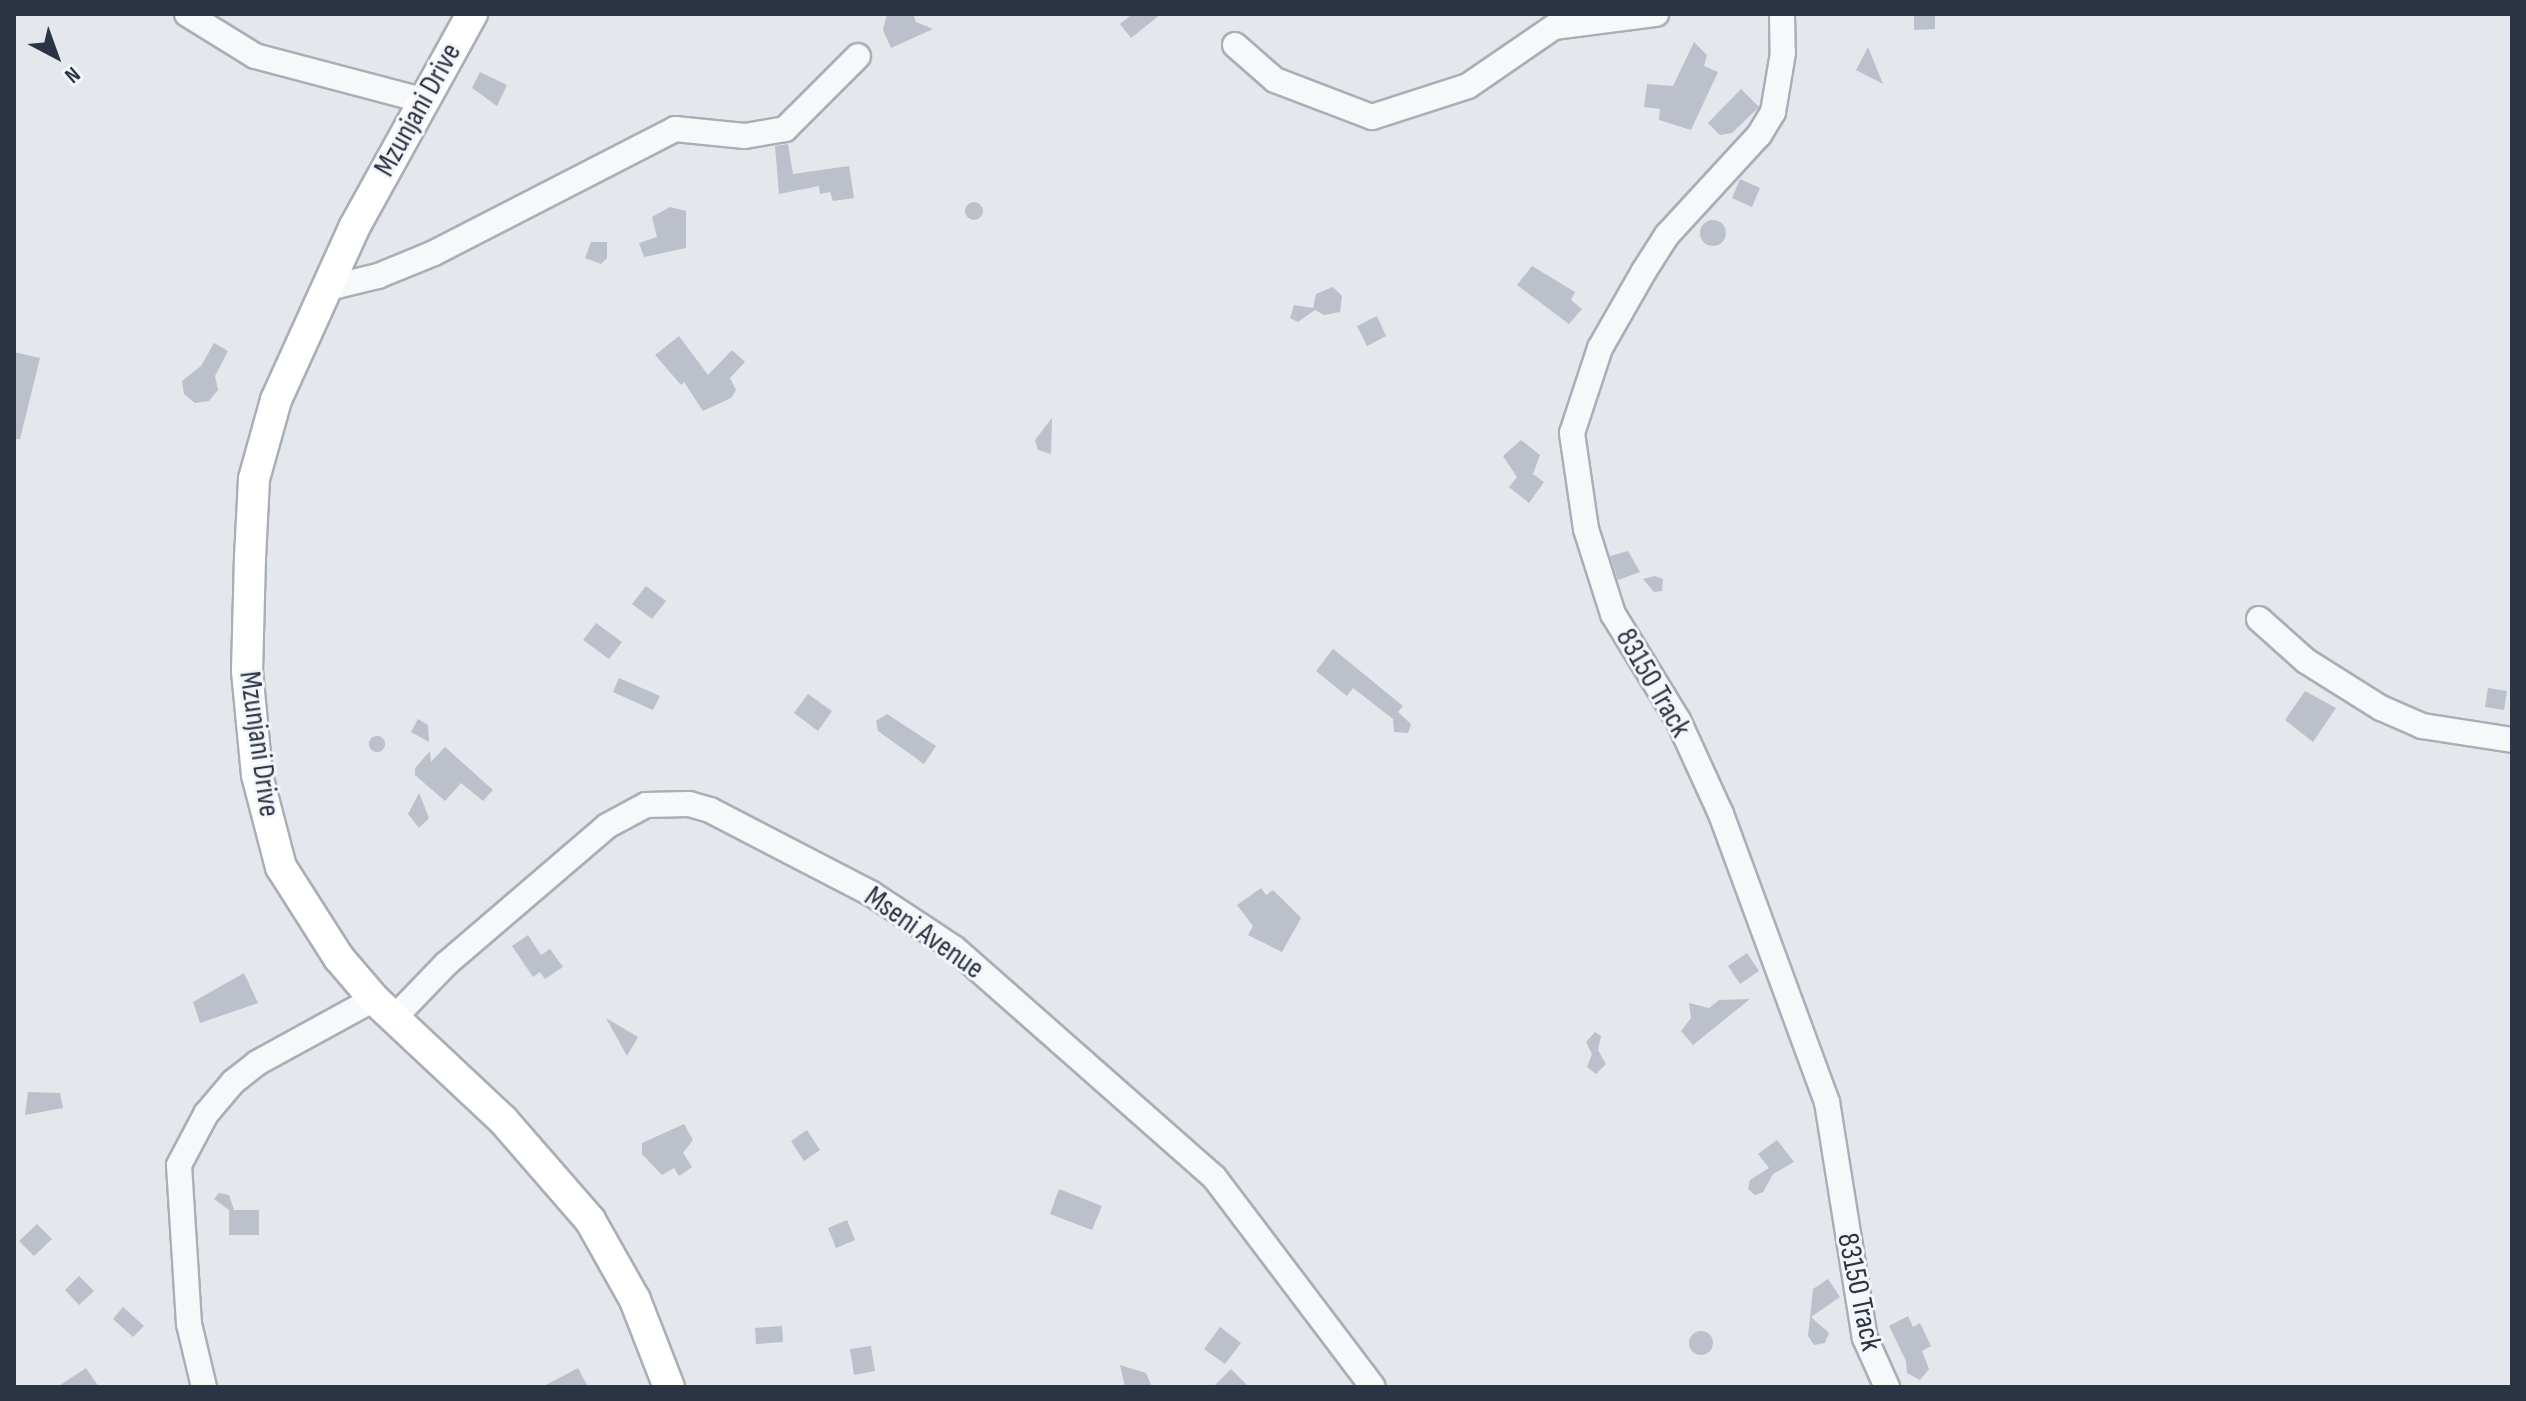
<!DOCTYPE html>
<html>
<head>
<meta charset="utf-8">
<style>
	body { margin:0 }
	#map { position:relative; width:2526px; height:1401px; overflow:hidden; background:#e4e7ec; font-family:"Sofia Sans Condensed",sans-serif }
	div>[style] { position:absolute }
	.building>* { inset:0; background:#bbc0ca }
	.round { border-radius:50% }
	.roads { filter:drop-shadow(2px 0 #a9aeb7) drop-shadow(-2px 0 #a9aeb7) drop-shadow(0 2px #a9aeb7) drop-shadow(0 -2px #a9aeb7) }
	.minor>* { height:24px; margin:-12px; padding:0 12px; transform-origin:12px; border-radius:12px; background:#f7f8fa }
	.major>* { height:30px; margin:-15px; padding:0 15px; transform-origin:15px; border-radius:15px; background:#fff }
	span { translate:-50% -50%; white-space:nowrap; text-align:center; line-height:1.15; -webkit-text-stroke:6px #f4f6f9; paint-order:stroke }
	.street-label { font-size:30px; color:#2b3445 }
	.frame { position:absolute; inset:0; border:16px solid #2b3445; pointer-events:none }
	.north { position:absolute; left:16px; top:16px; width:80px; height:80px; -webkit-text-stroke:6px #f4f6f9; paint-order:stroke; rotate:139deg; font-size:22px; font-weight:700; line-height:32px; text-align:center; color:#2b3445 }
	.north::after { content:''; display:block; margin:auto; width:28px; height:36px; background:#2b3445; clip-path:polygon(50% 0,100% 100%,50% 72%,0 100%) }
</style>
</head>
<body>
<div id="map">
	<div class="building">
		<i style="clip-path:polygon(887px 14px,913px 14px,916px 22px,933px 29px,891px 48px,883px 30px)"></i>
		<i style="clip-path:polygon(1132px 14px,1161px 14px,1131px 38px,1120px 24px)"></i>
		<i style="clip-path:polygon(1914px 14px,1935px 14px,1935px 29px,1914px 30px)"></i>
		<i style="clip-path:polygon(1694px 42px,1707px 55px,1704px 66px,1718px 72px,1691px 130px,1659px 120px,1660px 109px,1644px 107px,1647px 84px,1673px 86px)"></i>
		<i style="clip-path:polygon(1868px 47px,1883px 84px,1856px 70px)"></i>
		<i style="clip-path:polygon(480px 72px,507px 85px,497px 106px,472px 88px)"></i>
		<i style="clip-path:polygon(1741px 89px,1759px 107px,1732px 133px,1720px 135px,1708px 123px)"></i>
		<i style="clip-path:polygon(788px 144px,793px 174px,849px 166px,854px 198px,833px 201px,830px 192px,820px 194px,819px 186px,779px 194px,775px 146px)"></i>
		<i style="clip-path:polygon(1740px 179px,1760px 188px,1752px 207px,1732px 198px)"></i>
		<i class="round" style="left:965px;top:202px;width:18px;height:18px"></i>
		<i style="clip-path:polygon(670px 207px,686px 211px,686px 248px,644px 257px,639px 243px,657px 237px,652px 217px)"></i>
		<i class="round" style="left:1700px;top:220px;width:26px;height:26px"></i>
		<i style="clip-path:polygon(591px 242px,607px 242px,607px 258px,601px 264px,585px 258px)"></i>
		<i style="clip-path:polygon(1532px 266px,1575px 292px,1571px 300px,1582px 309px,1569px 324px,1517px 285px)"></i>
		<i style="clip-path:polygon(1333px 287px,1342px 296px,1340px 312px,1324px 315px,1315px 310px,1298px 322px,1290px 318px,1294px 305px,1313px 308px,1316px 294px)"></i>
		<i style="clip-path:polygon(1377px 316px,1386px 336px,1367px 346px,1357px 326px)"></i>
		<i style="clip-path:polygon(679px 336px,708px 375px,732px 350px,745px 362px,730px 378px,736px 390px,731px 398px,703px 411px,684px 382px,681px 385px,655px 355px)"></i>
		<i style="clip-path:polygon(214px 343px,228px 351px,215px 376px,218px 390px,209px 401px,195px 403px,184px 394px,182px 381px,201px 366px)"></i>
		<i style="clip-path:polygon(14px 352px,40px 358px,20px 439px,14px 439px)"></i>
		<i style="clip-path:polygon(1052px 418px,1051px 454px,1038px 450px,1035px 440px)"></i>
		<i style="clip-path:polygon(1521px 440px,1540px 455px,1533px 474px,1544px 482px,1529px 503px,1509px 487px,1517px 477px,1503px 456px)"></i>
		<i style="clip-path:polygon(1628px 551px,1640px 572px,1618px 580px,1610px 556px)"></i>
		<i style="clip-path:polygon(1655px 576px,1663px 579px,1662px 591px,1654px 592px,1643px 579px)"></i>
		<i style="clip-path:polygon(646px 586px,666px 601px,652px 619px,632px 604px)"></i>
		<i style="clip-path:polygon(596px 623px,622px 642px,609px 659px,583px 640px)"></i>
		<i style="clip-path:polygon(1333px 649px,1403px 706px,1398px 712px,1411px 724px,1408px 733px,1394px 732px,1393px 719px,1353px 688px,1347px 696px,1316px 671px)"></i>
		<i style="clip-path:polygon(619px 678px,660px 696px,653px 710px,613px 692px)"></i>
		<i style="clip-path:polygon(2488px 688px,2507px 691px,2504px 710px,2485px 707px)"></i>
		<i style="clip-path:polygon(2305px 691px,2336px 708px,2313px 742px,2285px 720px)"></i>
		<i style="clip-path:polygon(808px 694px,832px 711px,818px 731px,794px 713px)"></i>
		<i style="clip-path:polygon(887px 714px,936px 746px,924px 764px,878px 731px,876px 721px)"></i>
		<i style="clip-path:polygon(418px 719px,428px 725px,429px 742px,411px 732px)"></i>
		<i class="round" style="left:369px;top:736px;width:16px;height:16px"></i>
		<i style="clip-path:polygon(445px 747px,493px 790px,483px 801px,461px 783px,445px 801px,415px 775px,415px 768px,430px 751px,431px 762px)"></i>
		<i style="clip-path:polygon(419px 793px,429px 818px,419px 828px,408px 814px)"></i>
		<i style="clip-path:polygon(1261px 888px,1266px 895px,1273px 890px,1301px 918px,1282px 952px,1248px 935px,1253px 926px,1237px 905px)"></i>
		<i style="clip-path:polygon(528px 935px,541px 955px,550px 949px,563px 967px,545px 979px,540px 972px,533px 977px,512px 946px)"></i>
		<i style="clip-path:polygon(1747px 953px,1759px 971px,1740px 984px,1728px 966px)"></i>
		<i style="clip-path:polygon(244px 973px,258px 1003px,200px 1023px,193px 1002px)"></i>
		<i style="clip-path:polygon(1750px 999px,1693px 1045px,1681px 1031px,1691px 1018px,1689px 1003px,1709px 1008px,1719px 1000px)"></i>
		<i style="clip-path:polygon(606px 1018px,638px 1037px,627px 1056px)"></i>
		<i style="clip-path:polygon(1595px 1032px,1601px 1036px,1598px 1050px,1606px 1064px,1596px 1074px,1587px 1067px,1592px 1054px,1586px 1042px)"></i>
		<i style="clip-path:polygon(28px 1092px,60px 1093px,63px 1108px,25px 1115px)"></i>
		<i style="clip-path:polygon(684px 1124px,693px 1140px,683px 1153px,692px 1167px,679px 1176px,674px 1168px,662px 1175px,642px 1154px,642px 1143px)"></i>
		<i style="clip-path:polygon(807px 1130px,820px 1150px,804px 1161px,791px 1141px)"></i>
		<i style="clip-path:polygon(1777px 1140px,1794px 1162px,1773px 1174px,1763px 1192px,1755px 1195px,1748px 1189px,1750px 1180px,1769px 1168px,1758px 1154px)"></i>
		<i style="clip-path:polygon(1059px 1189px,1102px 1206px,1092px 1230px,1050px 1214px)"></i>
		<i style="clip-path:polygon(219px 1193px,229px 1195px,234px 1210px,259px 1210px,259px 1235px,229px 1235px,229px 1210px,214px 1199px)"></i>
		<i style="clip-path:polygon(847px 1220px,855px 1240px,836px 1248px,828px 1228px)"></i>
		<i style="clip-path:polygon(37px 1224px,52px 1239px,34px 1256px,19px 1241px)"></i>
		<i style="clip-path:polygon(79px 1276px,94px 1291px,79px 1305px,65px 1290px)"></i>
		<i style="clip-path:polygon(1828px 1279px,1840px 1297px,1811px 1317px,1829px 1333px,1825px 1343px,1814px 1345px,1808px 1336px,1813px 1289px)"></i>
		<i style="clip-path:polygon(123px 1307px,144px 1326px,133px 1337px,113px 1319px)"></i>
		<i style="clip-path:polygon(1908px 1316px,1913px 1327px,1920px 1323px,1931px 1346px,1922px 1351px,1929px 1369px,1920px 1380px,1907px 1373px,1906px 1361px,1889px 1326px)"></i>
		<i style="clip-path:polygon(782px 1326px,783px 1342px,756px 1344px,755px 1328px)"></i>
		<i style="clip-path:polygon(1220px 1327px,1241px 1343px,1225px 1364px,1204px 1349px)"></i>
		<i class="round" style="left:1689px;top:1331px;width:24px;height:24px"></i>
		<i style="clip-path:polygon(871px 1346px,875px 1371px,854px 1375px,850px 1349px)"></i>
		<i style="clip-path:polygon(1120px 1365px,1146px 1373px,1152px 1387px,1125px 1387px)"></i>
		<i style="clip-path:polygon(86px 1368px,99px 1387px,57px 1387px)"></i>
		<i style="clip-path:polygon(578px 1368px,588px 1387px,542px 1387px)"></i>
		<i style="clip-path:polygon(1231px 1369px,1249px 1387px,1213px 1387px)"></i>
	</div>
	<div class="roads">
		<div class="minor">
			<i style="left:187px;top:14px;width:80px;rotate:31.7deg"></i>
			<i style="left:255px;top:56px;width:172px;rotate:14.8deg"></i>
			<i style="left:1782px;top:14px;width:39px;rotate:89deg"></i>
			<i style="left:1783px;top:53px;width:60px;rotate:99.6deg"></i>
			<i style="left:1773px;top:112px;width:27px;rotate:121deg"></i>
			<i style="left:1759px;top:135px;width:136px;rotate:132.6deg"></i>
			<i style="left:1667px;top:235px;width:43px;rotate:122.6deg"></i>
			<i style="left:1644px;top:271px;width:89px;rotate:119.7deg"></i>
			<i style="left:1600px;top:348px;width:89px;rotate:108.2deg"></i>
			<i style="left:1572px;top:433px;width:97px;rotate:81.7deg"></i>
			<i style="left:1586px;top:529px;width:89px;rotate:72.4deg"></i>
			<i style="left:1613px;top:614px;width:124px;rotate:58.5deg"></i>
			<i style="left:1678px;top:720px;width:103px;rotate:65.4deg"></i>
			<i style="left:1721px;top:814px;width:307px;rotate:69.8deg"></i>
			<i style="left:1827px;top:1102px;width:239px;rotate:80.9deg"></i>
			<i style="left:1865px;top:1338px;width:54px;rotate:65.8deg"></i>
			<i style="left:1235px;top:45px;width:53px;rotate:41.2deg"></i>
			<i style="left:1275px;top:80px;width:104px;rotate:20.9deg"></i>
			<i style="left:1372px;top:117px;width:101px;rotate:-17.9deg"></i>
			<i style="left:1468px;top:86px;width:104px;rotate:-34.5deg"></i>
			<i style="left:1554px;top:27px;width:103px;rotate:-7.3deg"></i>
			<i style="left:324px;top:289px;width:56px;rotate:-13.5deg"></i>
			<i style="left:378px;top:276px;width:61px;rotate:-22.3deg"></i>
			<i style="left:434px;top:253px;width:271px;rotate:-27.2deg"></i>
			<i style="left:675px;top:129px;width:70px;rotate:5.7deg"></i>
			<i style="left:745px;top:136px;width:41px;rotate:-9.9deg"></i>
			<i style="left:785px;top:129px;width:103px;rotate:-45deg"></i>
			<i style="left:2259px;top:619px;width:63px;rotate:41.8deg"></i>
			<i style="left:2306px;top:661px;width:89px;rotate:32.1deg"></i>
			<i style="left:2381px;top:708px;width:45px;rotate:23.7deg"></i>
			<i style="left:2422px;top:726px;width:91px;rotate:8.8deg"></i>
			<i style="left:394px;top:1018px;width:75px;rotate:-46.1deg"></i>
			<i style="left:446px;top:964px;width:212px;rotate:-40.6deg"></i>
			<i style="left:607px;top:826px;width:44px;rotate:-28.3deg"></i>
			<i style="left:646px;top:805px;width:43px;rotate:-1.3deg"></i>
			<i style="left:689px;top:804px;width:22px;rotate:16deg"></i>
			<i style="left:710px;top:810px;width:182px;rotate:27.4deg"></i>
			<i style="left:872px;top:894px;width:98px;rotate:33.4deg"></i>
			<i style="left:954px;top:948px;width:346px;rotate:41.4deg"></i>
			<i style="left:1214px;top:1177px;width:263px;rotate:52.9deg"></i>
			<i style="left:204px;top:1387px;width:65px;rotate:-103.4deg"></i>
			<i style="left:189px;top:1324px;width:159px;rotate:-93.6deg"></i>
			<i style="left:179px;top:1165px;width:58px;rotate:-62.1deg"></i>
			<i style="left:206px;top:1114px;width:42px;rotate:-49.8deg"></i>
			<i style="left:233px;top:1082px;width:31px;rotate:-38deg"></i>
			<i style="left:257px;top:1063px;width:133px;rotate:-28.7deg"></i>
		</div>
		<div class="major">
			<i style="left:472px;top:14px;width:244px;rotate:118.9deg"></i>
			<i style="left:354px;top:228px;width:189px;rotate:114.4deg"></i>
			<i style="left:276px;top:400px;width:82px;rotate:105.6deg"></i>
			<i style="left:254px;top:479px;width:78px;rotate:92.9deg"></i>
			<i style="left:250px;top:557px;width:114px;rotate:91.5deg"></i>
			<i style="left:247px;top:671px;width:104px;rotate:84.5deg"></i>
			<i style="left:257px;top:775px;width:95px;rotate:75.4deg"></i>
			<i style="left:281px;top:867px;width:108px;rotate:57.5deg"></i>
			<i style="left:339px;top:958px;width:54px;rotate:49.5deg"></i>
			<i style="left:374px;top:999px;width:177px;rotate:43.2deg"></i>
			<i style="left:503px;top:1120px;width:133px;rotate:49deg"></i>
			<i style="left:590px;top:1220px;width:92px;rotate:60.6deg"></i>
			<i style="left:635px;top:1300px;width:93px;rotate:68.7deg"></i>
		</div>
	</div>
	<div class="street-label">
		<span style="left:418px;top:110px;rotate:-61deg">Mzunjani Drive</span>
		<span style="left:1653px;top:683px;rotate:60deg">83150 Track</span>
		<span style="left:259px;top:744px;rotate:82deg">Mzunjani Drive</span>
		<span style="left:924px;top:933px;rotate:35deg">Mseni Avenue</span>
		<span style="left:1859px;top:1292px;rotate:78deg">83150 Track</span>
	</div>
	<div class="frame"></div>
	<div class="north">N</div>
</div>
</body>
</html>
